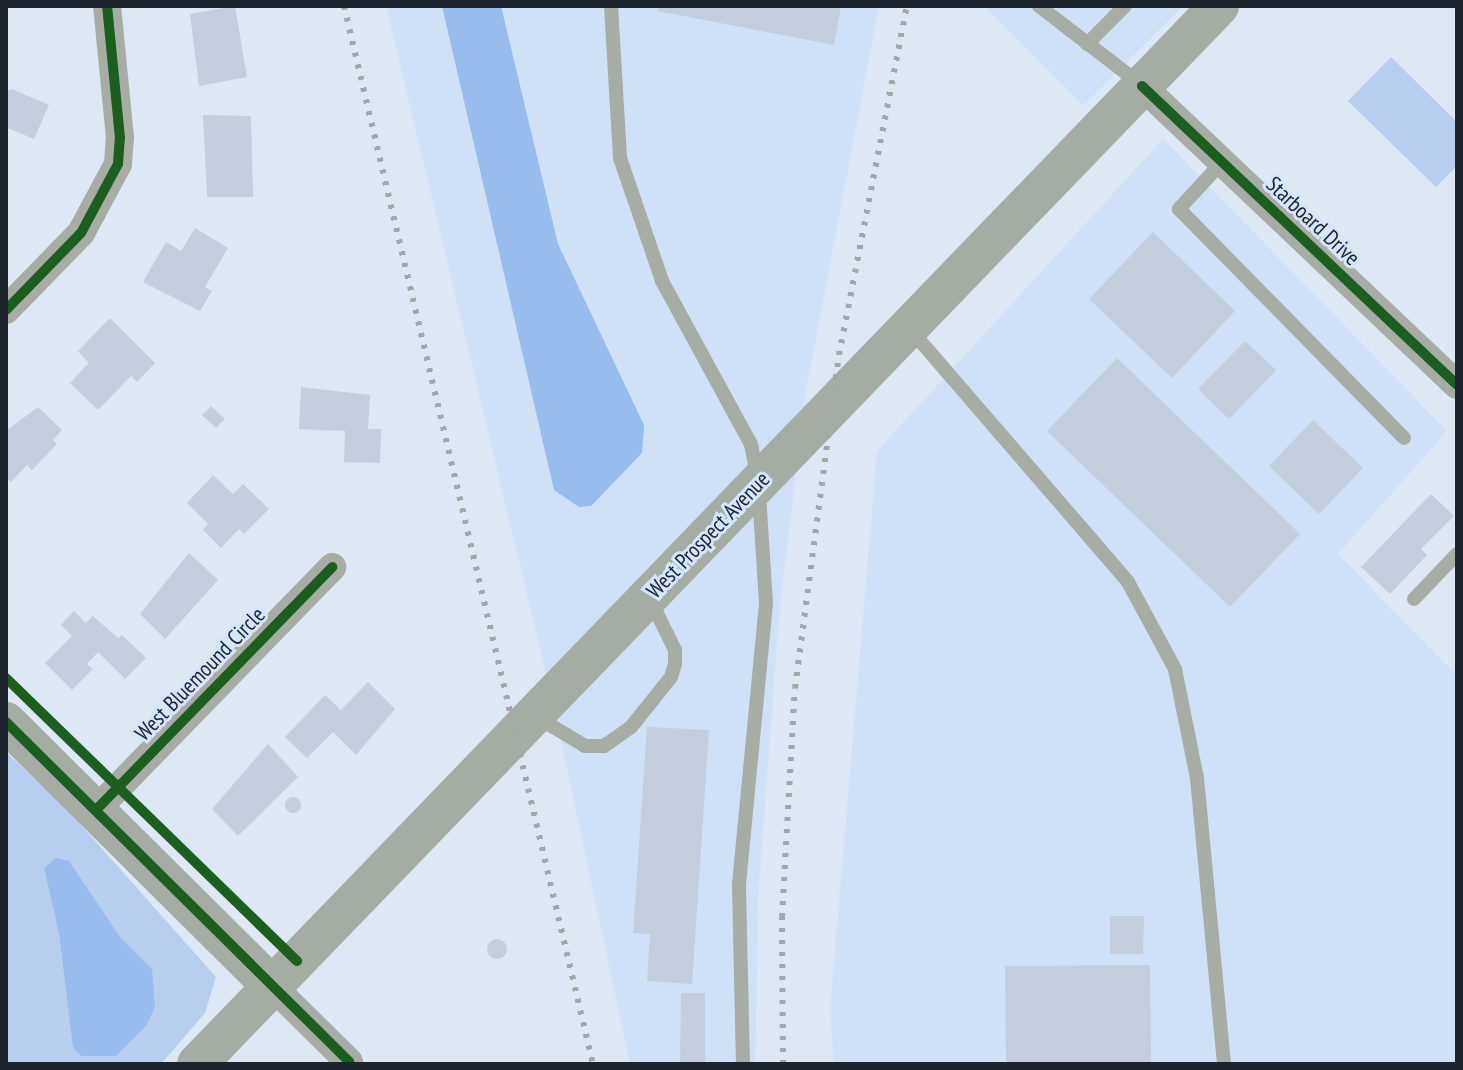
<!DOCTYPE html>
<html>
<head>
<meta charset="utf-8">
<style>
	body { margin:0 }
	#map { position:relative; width:1463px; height:1070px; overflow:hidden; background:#dee7f4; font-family:"PT Sans Narrow",sans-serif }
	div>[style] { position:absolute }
	.built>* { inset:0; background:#d0e0f7 }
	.green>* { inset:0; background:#b7ceee }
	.water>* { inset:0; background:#97bcee }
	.building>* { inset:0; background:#c4cedc }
	.round { border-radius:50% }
	.lane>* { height:14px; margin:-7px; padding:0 7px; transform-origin:7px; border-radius:7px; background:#a7aca4 }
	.street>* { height:28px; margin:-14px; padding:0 14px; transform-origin:14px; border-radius:14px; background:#a7aca4 }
	.secondary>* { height:40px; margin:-20px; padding:0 20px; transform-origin:20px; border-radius:20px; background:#a5aca4 }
	.rail>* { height:6px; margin-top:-3px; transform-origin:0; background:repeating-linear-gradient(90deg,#a2a8aa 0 4px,transparent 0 12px) }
	.cycleway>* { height:10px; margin:-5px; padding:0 5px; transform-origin:5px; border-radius:5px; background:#1b5e20 }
	span { translate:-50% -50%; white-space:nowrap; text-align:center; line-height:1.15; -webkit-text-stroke:6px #d4e5fe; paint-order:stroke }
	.street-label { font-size:22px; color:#1d242d }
	.frame { position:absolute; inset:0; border:8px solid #1d242d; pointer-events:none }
</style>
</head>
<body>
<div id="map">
	<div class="built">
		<i style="clip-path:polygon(386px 6px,879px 6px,806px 391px,780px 605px,759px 884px,755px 1064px,630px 1064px,552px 699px)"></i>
		<i style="clip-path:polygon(984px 6px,1183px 6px,1083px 106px)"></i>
		<i style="clip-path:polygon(1163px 139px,1447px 431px,1338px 554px,1457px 676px,1457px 1064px,834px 1064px,830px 1009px,877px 451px)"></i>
	</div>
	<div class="green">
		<i style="clip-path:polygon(1391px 57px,1457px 122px,1457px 166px,1436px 187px,1348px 101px)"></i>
		<i style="clip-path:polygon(6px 752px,65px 807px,216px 977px,205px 1013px,161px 1064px,6px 1064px)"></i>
	</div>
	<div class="water">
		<i style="clip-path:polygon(442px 6px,501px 6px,558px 244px,644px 425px,642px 453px,591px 506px,579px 507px,554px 490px)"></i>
		<i style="clip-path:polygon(56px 858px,69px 861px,120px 937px,152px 969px,155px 1007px,146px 1026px,116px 1056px,81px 1056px,73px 1047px,59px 933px,44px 868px)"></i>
	</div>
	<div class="building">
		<i style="clip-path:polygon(235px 6px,247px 77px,199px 86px,190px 14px)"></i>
		<i style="clip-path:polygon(659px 6px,841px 6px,834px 45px,658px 11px)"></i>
		<i style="clip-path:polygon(12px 89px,49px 105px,34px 139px,8px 128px,6px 134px,6px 92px)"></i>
		<i style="clip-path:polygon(203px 115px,251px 116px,253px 197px,207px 197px)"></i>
		<i style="clip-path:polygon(195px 228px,228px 248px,205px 287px,212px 291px,200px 311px,143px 282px,166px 242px,181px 251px)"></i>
		<i style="clip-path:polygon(1153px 232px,1235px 311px,1172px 378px,1089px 299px)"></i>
		<i style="clip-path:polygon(110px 318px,155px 363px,137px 382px,131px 376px,98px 410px,70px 383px,89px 363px,78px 351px)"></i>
		<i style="clip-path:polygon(1245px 341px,1276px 370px,1229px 419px,1198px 389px)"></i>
		<i style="clip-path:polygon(1117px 358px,1300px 534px,1230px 607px,1047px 431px)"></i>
		<i style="clip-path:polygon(301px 387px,370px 395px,368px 429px,381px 429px,380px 463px,344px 462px,345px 431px,299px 429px)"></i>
		<i style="clip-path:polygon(211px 406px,225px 419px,216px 428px,202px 415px)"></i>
		<i style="clip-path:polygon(38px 407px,62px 430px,53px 440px,57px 444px,32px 470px,27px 465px,11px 482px,6px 478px,6px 431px)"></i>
		<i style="clip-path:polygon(1313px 420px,1363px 468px,1319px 514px,1269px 466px)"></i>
		<i style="clip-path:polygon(213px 475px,233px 494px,243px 484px,269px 509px,244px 534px,239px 529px,221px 548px,203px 530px,208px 524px,187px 503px)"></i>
		<i style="clip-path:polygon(1431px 494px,1454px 516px,1421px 549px,1427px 555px,1390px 594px,1361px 567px)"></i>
		<i style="clip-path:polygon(189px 553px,218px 580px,165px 639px,140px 614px)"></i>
		<i style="clip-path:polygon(74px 611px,86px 623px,93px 616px,118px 638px,122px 635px,146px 658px,125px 679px,98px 652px,87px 664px,93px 669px,72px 690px,45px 663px,72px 636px,61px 625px)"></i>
		<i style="clip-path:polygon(368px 682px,395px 709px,356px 755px,333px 732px,307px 758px,285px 737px,325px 695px,341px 710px)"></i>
		<i style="clip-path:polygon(647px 727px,709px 730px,692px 984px,647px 981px,650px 934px,633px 933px)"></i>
		<i style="clip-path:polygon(268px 744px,298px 777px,238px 836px,212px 809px)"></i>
		<i class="round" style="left:285px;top:797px;width:16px;height:16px"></i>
		<i style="clip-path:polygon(1110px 916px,1144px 916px,1143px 954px,1110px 954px)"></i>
		<i class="round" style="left:487px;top:939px;width:20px;height:20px"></i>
		<i style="clip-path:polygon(1150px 965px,1151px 1064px,1006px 1064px,1005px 966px)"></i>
		<i style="clip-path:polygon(681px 993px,705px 993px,705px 1064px,680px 1064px)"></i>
	</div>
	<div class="lane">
		<i style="left:611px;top:6px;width:152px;rotate:86.6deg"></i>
		<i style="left:620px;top:158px;width:130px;rotate:71.1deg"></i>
		<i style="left:662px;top:281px;width:186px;rotate:61.4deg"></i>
		<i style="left:751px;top:444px;width:32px;rotate:79deg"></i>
		<i style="left:1039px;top:6px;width:126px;rotate:37.6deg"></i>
		<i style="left:1087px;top:44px;width:54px;rotate:-45deg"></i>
		<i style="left:1222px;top:162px;width:64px;rotate:132.5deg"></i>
		<i style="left:1179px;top:209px;width:321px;rotate:45.5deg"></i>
		<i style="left:909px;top:328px;width:335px;rotate:49.2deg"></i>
		<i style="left:1128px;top:582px;width:99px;rotate:61.6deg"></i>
		<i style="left:1175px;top:669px;width:111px;rotate:78.6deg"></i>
		<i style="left:1197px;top:778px;width:287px;rotate:84.6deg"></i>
		<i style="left:1414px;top:599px;width:62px;rotate:-46.3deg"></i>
		<i style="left:535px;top:716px;width:58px;rotate:31deg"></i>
		<i style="left:585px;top:746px;width:19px"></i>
		<i style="left:604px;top:746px;width:33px;rotate:-35deg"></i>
		<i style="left:631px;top:727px;width:64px;rotate:-51.3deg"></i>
		<i style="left:671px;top:677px;width:14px;rotate:-73deg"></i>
		<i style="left:675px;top:664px;width:14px;rotate:-90deg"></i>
		<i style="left:675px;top:650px;width:57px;rotate:-116.1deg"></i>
		<i style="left:743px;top:1064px;width:180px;rotate:-91.3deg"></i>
		<i style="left:739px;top:884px;width:282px;rotate:-84.5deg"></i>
		<i style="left:766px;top:603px;width:107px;rotate:-93.7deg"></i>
	</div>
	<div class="street">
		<i style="left:1142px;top:86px;width:434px;rotate:43.5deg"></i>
		<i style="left:6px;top:310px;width:107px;rotate:-45.8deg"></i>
		<i style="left:81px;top:233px;width:78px;rotate:-61.8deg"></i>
		<i style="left:118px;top:164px;width:26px;rotate:-86deg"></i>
		<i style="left:120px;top:138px;width:133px;rotate:-95.6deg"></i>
		<i style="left:96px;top:810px;width:339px;rotate:-45.8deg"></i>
		<i style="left:272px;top:986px;width:108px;rotate:44.6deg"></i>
	</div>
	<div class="secondary">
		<i style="left:6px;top:722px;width:375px;rotate:44.8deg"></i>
		<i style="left:197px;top:1064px;width:1471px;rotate:-45.99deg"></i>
	</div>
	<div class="rail">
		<i style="left:344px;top:6px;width:1087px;rotate:76.76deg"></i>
		<i style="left:783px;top:1064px;width:147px;rotate:-90.4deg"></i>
		<i style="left:782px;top:917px;width:229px;rotate:-86.8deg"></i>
		<i style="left:795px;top:688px;width:336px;rotate:-82.5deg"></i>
		<i style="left:839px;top:355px;width:356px;rotate:-79deg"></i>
	</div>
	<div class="cycleway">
		<i style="left:1142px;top:86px;width:434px;rotate:43.5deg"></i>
		<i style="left:6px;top:310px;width:107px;rotate:-45.8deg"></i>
		<i style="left:81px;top:233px;width:78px;rotate:-61.8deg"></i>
		<i style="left:118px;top:164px;width:26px;rotate:-86deg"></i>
		<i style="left:120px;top:138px;width:133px;rotate:-95.6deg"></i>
		<i style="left:6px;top:678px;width:406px;rotate:44.2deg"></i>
		<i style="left:6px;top:722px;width:483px;rotate:44.7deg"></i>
		<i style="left:96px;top:810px;width:339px;rotate:-45.8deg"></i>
	</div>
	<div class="street-label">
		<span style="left:1313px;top:221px;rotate:43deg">Starboard Drive</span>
		<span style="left:708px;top:535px;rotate:-46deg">West Prospect Avenue</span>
		<span style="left:200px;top:674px;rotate:-46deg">West Bluemound Circle</span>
	</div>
	<div class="frame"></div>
</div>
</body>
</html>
